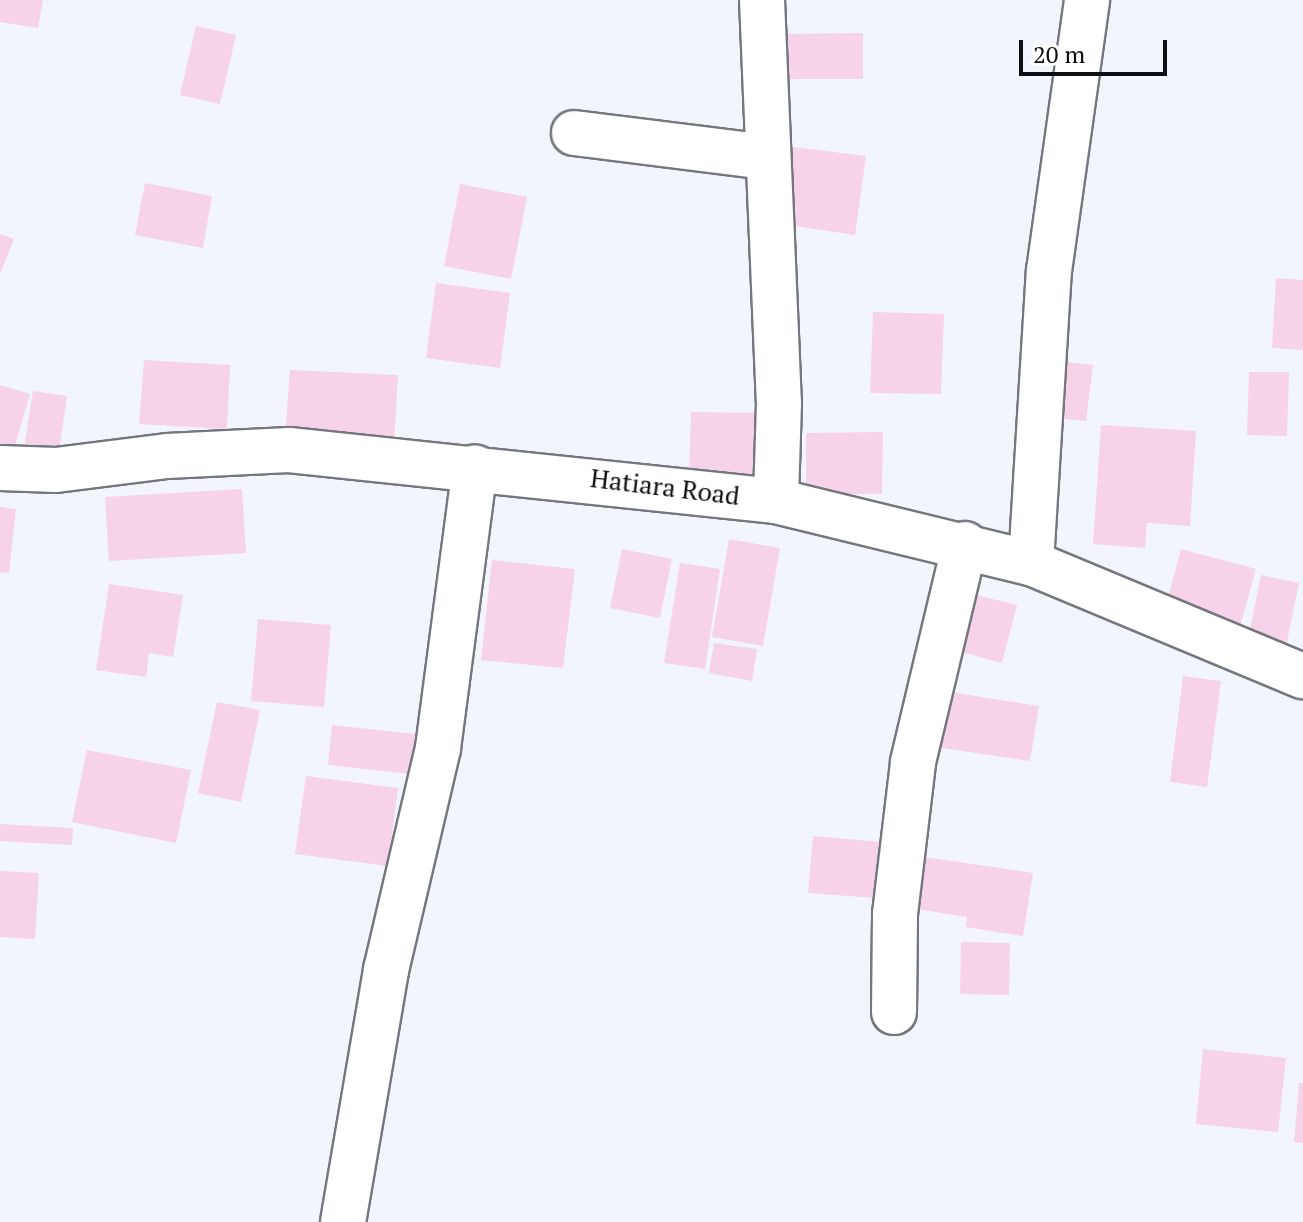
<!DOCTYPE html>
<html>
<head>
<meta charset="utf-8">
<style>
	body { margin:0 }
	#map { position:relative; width:1303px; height:1222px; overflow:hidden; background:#f2f5fc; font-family:"PT Serif",serif }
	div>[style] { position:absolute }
	.building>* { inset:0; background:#f6d3e8 }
	.roads { filter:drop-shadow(2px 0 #75777e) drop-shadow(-2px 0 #75777e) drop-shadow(0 2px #75777e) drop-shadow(0 -2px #75777e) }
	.minor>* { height:44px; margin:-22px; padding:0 22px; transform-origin:22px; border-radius:22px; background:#fff }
	.tertiary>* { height:44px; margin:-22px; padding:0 22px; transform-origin:22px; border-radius:22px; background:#fff }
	span { translate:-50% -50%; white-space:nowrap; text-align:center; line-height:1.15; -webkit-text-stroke:8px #fff; paint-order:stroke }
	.street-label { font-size:26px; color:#0e0f12 }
	.scale { position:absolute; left:1019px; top:40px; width:148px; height:36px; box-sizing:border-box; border:4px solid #0e0f12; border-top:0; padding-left:10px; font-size:24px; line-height:28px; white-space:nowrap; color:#0e0f12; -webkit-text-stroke:6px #fff; paint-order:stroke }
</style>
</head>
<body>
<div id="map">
	<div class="building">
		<i style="clip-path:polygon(0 0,43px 0,38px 28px,0 22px)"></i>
		<i style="clip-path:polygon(196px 26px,236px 35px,220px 104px,180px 95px)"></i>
		<i style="clip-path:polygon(863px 33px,863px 79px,780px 79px,780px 34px)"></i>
		<i style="clip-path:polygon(785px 146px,866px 156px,855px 235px,774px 223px)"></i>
		<i style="clip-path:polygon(145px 183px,212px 196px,203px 248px,135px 235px)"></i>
		<i style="clip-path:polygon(460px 184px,527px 197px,511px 279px,444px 266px)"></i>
		<i style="clip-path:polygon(0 234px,14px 239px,0 274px)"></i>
		<i style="clip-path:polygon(1276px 278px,1303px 280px,1303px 350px,1272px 348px)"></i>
		<i style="clip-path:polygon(436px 283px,510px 293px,500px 368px,426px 358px)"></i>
		<i style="clip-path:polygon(873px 312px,944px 314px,941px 394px,870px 393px)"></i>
		<i style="clip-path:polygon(144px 360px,230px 365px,227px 429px,139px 424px)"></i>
		<i style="clip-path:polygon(1049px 360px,1093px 365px,1086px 421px,1042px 417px)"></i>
		<i style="clip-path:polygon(290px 370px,398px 375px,394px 444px,285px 438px)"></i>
		<i style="clip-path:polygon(1249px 372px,1289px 372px,1287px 436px,1247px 435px)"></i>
		<i style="clip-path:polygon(0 385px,30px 394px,9px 466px,0 463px)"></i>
		<i style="clip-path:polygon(33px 391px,67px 396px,58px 459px,23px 454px)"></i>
		<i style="clip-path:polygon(691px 412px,773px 413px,771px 481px,689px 479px)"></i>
		<i style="clip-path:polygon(1101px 425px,1196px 431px,1190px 526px,1147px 523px,1145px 548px,1093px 544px)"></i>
		<i style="clip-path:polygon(883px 432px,882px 494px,806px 494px,806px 433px)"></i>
		<i style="clip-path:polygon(242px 489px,246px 553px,109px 561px,105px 497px)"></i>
		<i style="clip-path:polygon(0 507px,16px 509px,9px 573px,0 572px)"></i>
		<i style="clip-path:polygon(729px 539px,780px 548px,763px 646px,712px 637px)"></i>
		<i style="clip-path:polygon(622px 549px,672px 559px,660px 618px,610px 608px)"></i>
		<i style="clip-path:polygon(1181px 549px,1256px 569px,1237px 637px,1163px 617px)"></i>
		<i style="clip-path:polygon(492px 560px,575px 569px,563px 668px,481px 660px)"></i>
		<i style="clip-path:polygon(680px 563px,720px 569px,705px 669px,664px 663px)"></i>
		<i style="clip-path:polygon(1261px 575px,1299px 583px,1285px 651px,1247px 644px)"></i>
		<i style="clip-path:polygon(109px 584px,183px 595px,173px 657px,149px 653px,146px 677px,96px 670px)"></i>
		<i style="clip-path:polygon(976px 595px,1017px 605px,1002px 663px,961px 652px)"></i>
		<i style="clip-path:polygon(258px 619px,331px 625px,324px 707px,251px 701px)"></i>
		<i style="clip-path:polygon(714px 643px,757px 649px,752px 681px,709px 673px)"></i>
		<i style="clip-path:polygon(1183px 676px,1221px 681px,1207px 787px,1170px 782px)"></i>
		<i style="clip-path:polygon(937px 690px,1039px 706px,1030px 761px,929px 746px)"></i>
		<i style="clip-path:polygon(217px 702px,260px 710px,241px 802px,198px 793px)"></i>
		<i style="clip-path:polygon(332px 725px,415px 734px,411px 774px,328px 765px)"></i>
		<i style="clip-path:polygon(87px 750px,191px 770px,176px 843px,72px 822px)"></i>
		<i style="clip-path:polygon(306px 776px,398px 788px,388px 866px,295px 854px)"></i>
		<i style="clip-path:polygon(0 824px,73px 828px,72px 845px,0 841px)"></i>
		<i style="clip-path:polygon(813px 836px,892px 843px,888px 899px,808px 893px)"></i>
		<i style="clip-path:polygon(918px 856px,1033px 873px,1023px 936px,966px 927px,967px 917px,910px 908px)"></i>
		<i style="clip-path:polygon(0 871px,39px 873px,35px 939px,0 937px)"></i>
		<i style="clip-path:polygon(961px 942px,1010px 943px,1009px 995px,960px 994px)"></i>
		<i style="clip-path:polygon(1203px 1049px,1286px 1058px,1278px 1132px,1196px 1124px)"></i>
		<i style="clip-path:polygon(1299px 1083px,1303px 1083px,1303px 1143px,1294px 1142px)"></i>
	</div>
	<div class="roads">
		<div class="minor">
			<i style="left:762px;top:0;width:403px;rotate:87.6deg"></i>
			<i style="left:779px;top:403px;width:98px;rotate:91.8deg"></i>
			<i style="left:574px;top:133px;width:193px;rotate:7.1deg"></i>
			<i style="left:1031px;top:563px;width:293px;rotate:-86.5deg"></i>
			<i style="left:1049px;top:271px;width:274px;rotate:-82deg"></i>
			<i style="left:894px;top:1012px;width:98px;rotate:-89.4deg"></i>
			<i style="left:895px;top:914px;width:153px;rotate:-83.2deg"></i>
			<i style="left:913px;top:762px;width:224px;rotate:-76.6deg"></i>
			<i style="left:343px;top:1222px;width:256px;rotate:-80.3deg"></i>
			<i style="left:386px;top:970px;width:228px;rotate:-76.8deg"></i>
			<i style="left:438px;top:748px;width:283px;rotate:-82.5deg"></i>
		</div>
		<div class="tertiary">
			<i style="left:0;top:468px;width:56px;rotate:2deg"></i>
			<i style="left:56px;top:470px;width:112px;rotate:-7.2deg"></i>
			<i style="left:167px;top:456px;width:122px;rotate:-2.8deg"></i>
			<i style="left:289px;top:450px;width:490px;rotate:6deg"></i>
			<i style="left:776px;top:501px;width:262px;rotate:13.7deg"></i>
			<i style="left:1031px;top:563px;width:295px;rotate:22.6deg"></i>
		</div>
	</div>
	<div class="street-label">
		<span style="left:665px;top:487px;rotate:7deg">Hatiara Road</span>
	</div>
	<div class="scale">20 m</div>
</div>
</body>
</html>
